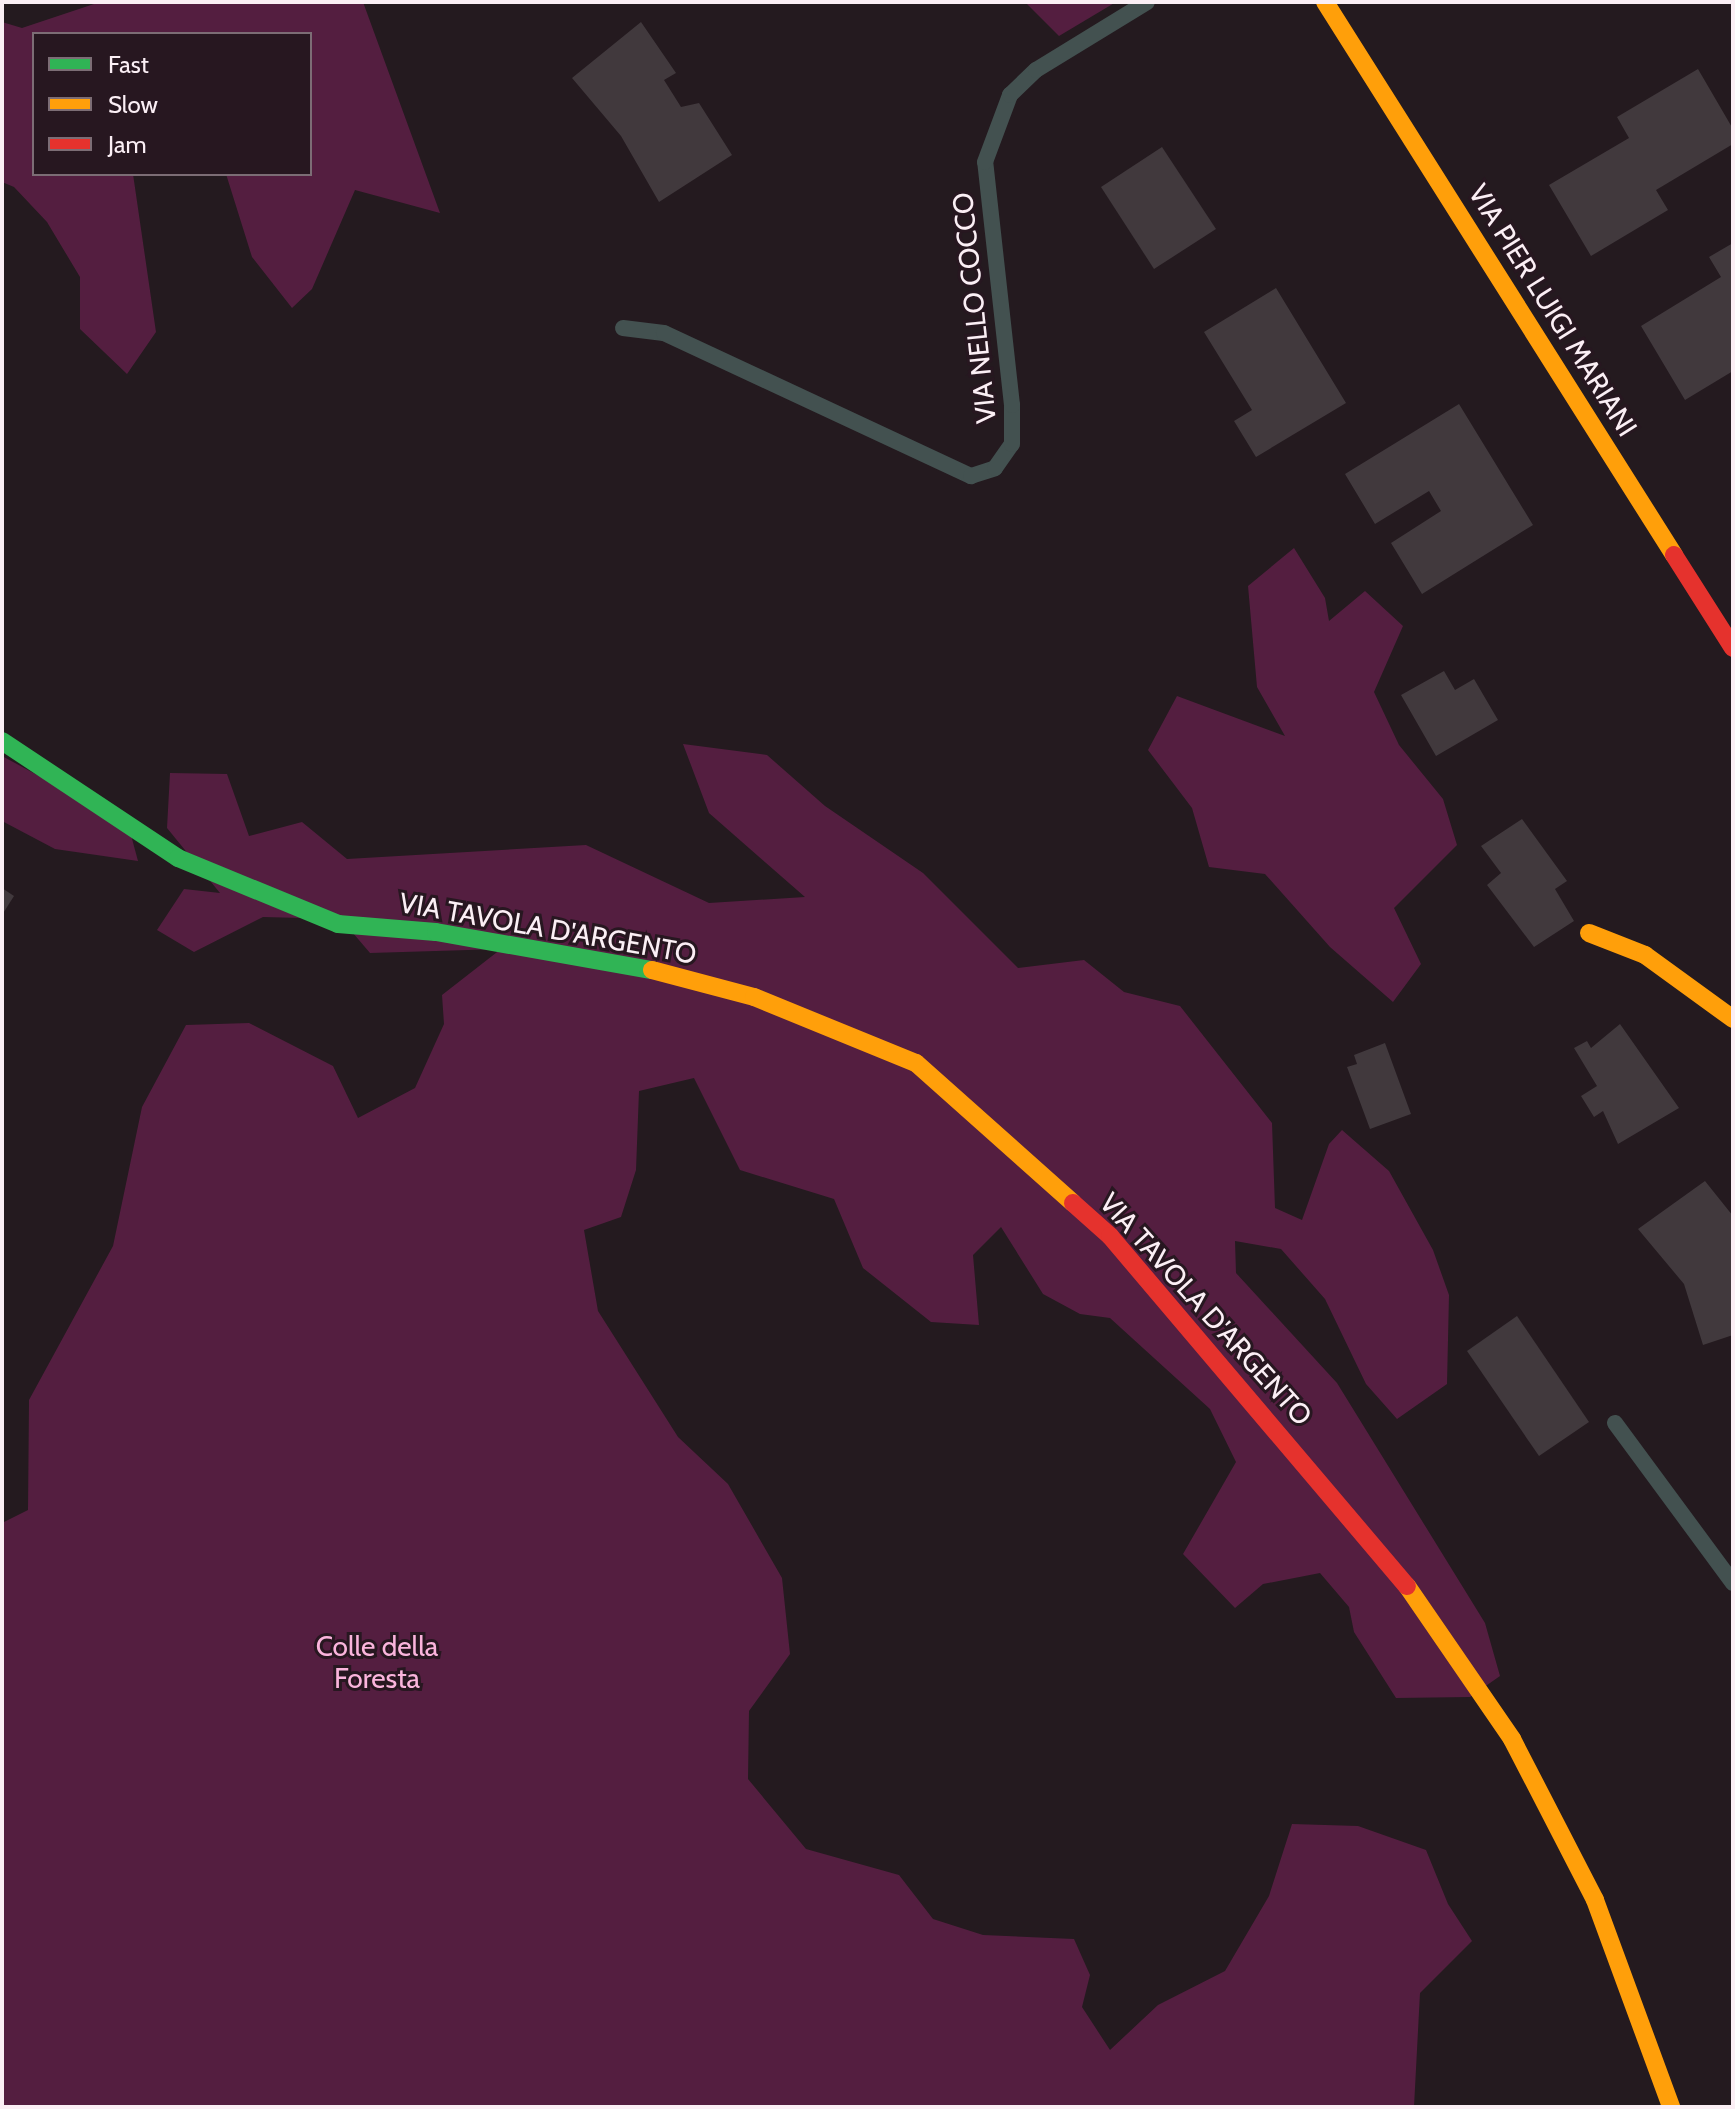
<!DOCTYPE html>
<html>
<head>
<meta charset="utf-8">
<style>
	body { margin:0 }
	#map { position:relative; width:1735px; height:2109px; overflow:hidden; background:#241a1f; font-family:Cabin,sans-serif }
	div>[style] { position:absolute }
	.green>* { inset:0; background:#541e40 }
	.building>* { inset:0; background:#41393d }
	.lane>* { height:16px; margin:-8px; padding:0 8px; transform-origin:8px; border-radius:8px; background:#435150 }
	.fast>* { height:18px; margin:-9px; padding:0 9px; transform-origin:9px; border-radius:9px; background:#30b455 }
	.slow>* { height:18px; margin:-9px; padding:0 9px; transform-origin:9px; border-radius:9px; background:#ff9f0a }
	.jam>* { height:18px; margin:-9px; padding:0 9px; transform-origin:9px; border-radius:9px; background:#e5322d }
	span { translate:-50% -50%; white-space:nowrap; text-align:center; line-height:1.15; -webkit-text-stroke:6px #271720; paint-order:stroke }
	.street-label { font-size:28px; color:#fbeff5 }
	.park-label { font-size:28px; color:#fab4dc }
	.frame { position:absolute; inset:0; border:4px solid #fbeff5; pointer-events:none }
	.legend { position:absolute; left:32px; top:32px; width:280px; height:144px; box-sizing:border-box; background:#271720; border:2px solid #7c6d75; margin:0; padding:10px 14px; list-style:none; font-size:24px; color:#fbeff5 }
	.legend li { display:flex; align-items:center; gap:16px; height:40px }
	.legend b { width:40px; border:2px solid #7c6d75 }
</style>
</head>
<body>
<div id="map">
	<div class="green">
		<i style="clip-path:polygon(100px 2px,363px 2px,440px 213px,355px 190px,312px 289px,292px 308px,252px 257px,226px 174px,310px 174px,310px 34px,34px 34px,34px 174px,133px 174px,156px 332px,127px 374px,80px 329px,80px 277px,47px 222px,14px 187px,2px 182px,2px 22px,22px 28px)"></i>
		<i style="clip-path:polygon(1025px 2px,1116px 2px,1059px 36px)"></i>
		<i style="clip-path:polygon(1294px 548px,1325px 598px,1329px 621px,1365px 591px,1403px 626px,1374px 692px,1399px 745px,1443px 799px,1457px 845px,1394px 908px,1421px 964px,1393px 1002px,1330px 947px,1265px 874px,1209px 867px,1192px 808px,1148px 750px,1177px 696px,1285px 736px,1257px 687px,1248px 586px)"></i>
		<i style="clip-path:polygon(683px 744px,767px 755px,825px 806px,923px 873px,1018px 968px,1084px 960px,1124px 992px,1180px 1006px,1272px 1123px,1275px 1208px,1302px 1220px,1329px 1144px,1342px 1130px,1389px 1171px,1433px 1250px,1449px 1295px,1447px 1384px,1397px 1419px,1366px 1384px,1325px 1299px,1281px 1249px,1235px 1241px,1236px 1273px,1337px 1383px,1485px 1623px,1500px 1676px,1470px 1697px,1396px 1698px,1354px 1632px,1349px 1607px,1320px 1573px,1263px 1584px,1235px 1608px,1183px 1554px,1236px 1462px,1210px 1409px,1110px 1318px,1080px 1314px,1043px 1294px,1001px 1227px,973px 1255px,979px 1325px,931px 1322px,863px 1268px,834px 1199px,740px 1170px,694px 1078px,639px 1091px,636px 1170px,621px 1217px,584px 1230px,598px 1311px,678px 1437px,728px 1484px,782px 1578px,790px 1654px,749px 1711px,748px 1779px,806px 1849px,899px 1875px,933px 1919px,983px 1935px,1074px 1939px,1090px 1975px,1082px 2007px,1110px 2050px,1158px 2005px,1225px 1971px,1269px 1896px,1292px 1824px,1358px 1826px,1426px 1850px,1448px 1904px,1472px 1941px,1420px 1993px,1414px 2107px,2px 2107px,2px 1523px,28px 1510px,29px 1400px,113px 1246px,142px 1107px,186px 1025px,249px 1023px,333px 1066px,358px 1118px,415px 1088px,444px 1024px,442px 995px,501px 949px,370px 953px,341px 919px,263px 917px,194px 952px,157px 930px,184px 889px,220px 893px,167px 828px,170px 773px,227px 774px,249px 836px,302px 822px,347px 859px,586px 845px,709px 903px,805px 897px,709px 813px)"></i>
		<i style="clip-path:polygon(2px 756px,128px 824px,138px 861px,55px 849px,2px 821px)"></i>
	</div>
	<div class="building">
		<i style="clip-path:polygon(641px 22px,676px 73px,664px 80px,681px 107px,699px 103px,732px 155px,659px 202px,621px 136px,572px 78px)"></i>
		<i style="clip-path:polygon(1698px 69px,1733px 129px,1733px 144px,1656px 190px,1668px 210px,1591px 256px,1549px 185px,1629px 138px,1617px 117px)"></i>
		<i style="clip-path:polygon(1162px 147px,1216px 229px,1154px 269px,1101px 187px)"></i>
		<i style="clip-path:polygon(1733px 243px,1733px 371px,1685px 400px,1641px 326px,1721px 277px,1709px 257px)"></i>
		<i style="clip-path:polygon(1276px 288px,1346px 403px,1256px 457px,1234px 421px,1252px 410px,1204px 332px)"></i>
		<i style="clip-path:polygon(1459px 404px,1533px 525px,1422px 594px,1391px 543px,1441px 511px,1429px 491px,1375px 524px,1345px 474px)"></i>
		<i style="clip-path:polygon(1444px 671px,1455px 690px,1474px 679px,1498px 720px,1436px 756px,1401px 695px)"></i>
		<i style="clip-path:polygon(1522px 819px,1567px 881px,1555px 889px,1574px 921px,1534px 947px,1487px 885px,1501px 873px,1481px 846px)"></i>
		<i style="clip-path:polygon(2px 888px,14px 896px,2px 915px)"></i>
		<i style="clip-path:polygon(1620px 1024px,1679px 1108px,1618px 1144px,1603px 1111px,1594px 1117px,1581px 1096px,1597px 1086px,1574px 1048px,1587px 1041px,1591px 1048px)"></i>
		<i style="clip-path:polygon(1385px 1043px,1411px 1114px,1370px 1129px,1347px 1067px,1357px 1064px,1354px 1055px)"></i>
		<i style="clip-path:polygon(1705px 1181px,1733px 1216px,1733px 1335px,1703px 1345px,1684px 1284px,1638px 1229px)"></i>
		<i style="clip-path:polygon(1517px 1316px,1589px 1422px,1539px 1456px,1467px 1351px)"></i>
	</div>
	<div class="lane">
		<i style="left:623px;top:328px;width:41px;rotate:7deg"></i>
		<i style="left:664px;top:333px;width:339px;rotate:25deg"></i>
		<i style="left:971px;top:476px;width:25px;rotate:-18deg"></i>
		<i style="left:995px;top:468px;width:29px;rotate:-55deg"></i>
		<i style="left:1012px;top:444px;width:39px;rotate:-90deg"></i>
		<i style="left:1012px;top:405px;width:244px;rotate:-96.3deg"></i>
		<i style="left:985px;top:162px;width:72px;rotate:-69.5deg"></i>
		<i style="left:1010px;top:95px;width:36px;rotate:-44deg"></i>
		<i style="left:1036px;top:70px;width:130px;rotate:-31.5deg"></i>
		<i style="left:1615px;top:1423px;width:199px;rotate:53.6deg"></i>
	</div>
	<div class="fast">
		<i style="left:2px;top:741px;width:211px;rotate:33.6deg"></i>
		<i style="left:178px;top:858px;width:173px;rotate:22.4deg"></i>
		<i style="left:338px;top:924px;width:98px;rotate:4.7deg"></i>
		<i style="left:436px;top:932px;width:219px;rotate:10deg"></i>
	</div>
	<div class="slow">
		<i style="left:1325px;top:2px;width:654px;rotate:57.74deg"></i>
		<i style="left:1589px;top:933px;width:60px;rotate:21.4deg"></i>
		<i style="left:1645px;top:955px;width:109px;rotate:36deg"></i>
		<i style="left:652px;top:970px;width:106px;rotate:14.8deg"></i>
		<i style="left:754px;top:997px;width:175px;rotate:22.2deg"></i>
		<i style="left:916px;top:1063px;width:210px;rotate:41.7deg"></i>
		<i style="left:1407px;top:1586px;width:186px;rotate:55.5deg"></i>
		<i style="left:1512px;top:1739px;width:181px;rotate:62.7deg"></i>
		<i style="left:1595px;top:1900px;width:221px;rotate:69.8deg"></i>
	</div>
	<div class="jam">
		<i style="left:1674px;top:555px;width:110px;rotate:57.6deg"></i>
		<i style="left:1073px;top:1203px;width:50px;rotate:41.7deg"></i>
		<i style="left:1110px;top:1236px;width:459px;rotate:49.7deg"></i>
	</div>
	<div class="street-label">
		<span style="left:974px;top:308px;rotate:-96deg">VIA NELLO COCCO</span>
		<span style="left:1553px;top:310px;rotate:58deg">VIA PIER LUIGI MARIANI</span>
		<span style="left:548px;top:928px;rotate:10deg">VIA TAVOLA D'ARGENTO</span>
		<span style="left:1206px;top:1309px;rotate:48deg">VIA TAVOLA D'ARGENTO</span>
	</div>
	<div class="park-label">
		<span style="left:377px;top:1662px">Colle della<br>Foresta</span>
	</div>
	<div class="frame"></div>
	<ul class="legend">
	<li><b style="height:10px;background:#30b455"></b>Fast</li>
	<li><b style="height:10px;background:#ff9f0a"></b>Slow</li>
	<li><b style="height:10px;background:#e5322d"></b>Jam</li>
	</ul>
</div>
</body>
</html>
